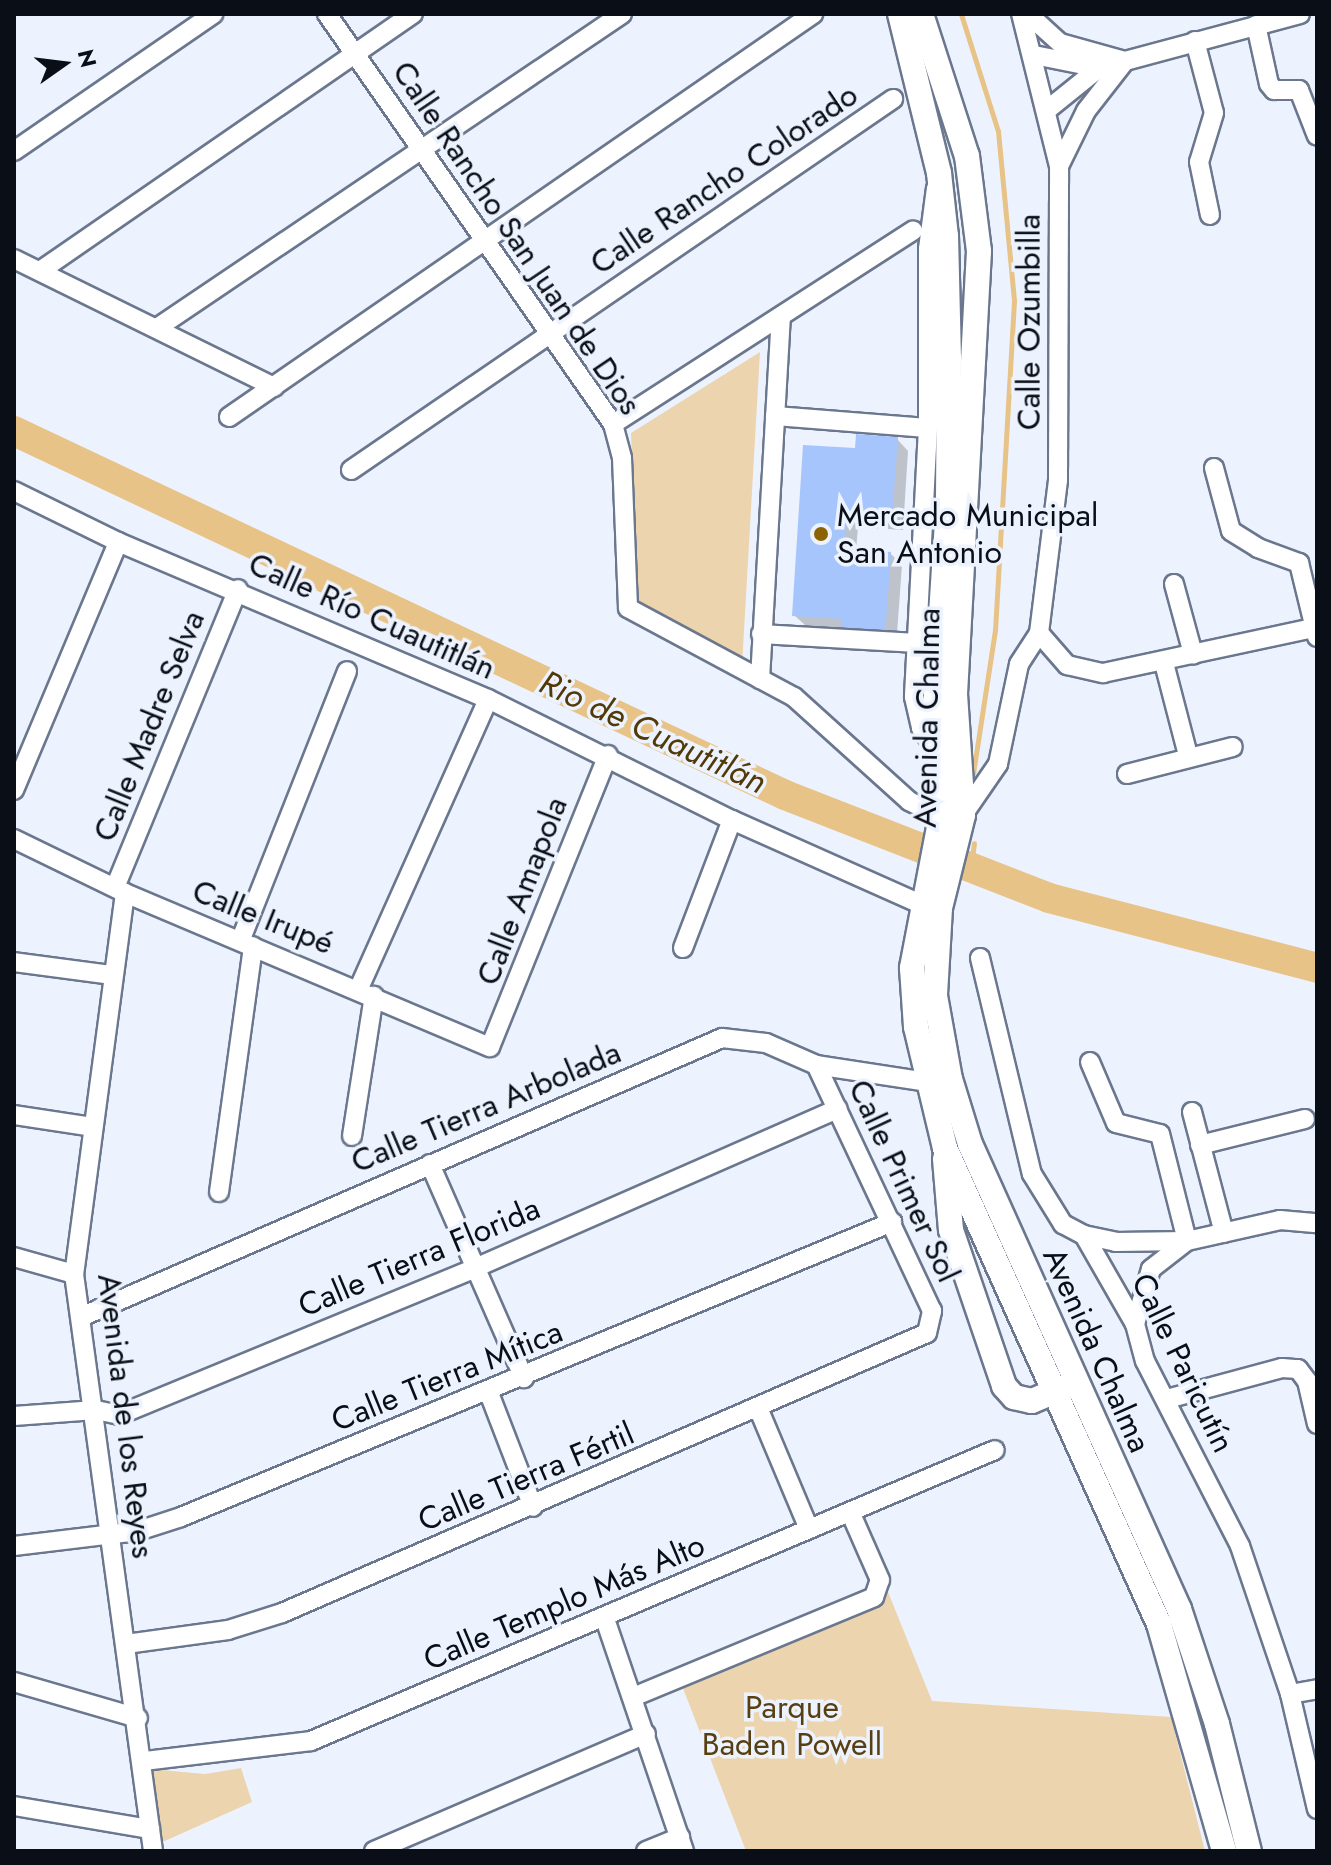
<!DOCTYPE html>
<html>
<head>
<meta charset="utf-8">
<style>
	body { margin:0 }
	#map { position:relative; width:1331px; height:1865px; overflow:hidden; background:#edf3fe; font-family:Jost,sans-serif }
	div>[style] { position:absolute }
	.green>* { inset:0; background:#ecd4ae }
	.shadow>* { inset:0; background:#0003 }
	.stream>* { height:5px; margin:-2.5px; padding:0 2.5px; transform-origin:2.5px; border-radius:2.5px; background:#e7c388 }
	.river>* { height:30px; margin:-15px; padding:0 15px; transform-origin:15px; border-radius:15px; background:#e7c388 }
	.building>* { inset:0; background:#a6c5fd }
	.roads { filter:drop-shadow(2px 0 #6a778e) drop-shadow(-2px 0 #6a778e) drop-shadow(0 2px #6a778e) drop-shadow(0 -2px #6a778e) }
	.minor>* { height:18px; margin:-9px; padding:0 9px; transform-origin:9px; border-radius:9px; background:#fff }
	.major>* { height:24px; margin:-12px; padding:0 12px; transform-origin:12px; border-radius:12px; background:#fff }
	.dots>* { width:22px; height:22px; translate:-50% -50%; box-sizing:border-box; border:4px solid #edf3fe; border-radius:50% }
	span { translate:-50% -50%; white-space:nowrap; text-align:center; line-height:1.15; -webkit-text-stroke:7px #edf3fe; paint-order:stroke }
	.street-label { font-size:32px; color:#0a0e17 }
	.poi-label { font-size:32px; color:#0a0e17 }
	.left { translate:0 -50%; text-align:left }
	.park-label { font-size:32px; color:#583f11 }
	.water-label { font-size:34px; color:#513908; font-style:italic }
	.frame { position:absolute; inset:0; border:16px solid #0a0e17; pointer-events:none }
	.north { position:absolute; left:24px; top:24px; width:80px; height:80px; -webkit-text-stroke:6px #edf3fe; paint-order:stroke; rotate:76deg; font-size:22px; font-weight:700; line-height:32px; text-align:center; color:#0a0e17 }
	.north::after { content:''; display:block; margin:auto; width:28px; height:36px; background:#0a0e17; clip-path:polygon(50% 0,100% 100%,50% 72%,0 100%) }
</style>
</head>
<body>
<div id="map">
	<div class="green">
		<i style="clip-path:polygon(760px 352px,742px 666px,637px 608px,631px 433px)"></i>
		<i style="clip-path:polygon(886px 1587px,932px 1701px,1171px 1717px,1205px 1851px,746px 1851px,679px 1678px)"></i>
		<i style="clip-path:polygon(241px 1768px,252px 1802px,158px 1844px,150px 1769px,205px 1774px)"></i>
	</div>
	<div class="shadow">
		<i style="clip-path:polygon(897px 439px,908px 451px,903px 530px,858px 527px,856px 551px,890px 553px,902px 565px,896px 647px,843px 629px,806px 626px,794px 615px,857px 450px)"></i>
	</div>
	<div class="stream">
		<i style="left:961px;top:14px;width:123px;rotate:72.5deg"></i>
		<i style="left:998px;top:131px;width:171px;rotate:84.6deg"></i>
		<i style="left:1014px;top:301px;width:330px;rotate:93.3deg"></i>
		<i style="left:995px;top:630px;width:145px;rotate:98.7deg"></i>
		<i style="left:971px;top:867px;width:24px;rotate:-83deg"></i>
	</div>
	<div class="river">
		<i style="left:14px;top:431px;width:853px;rotate:25.27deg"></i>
		<i style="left:785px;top:795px;width:283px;rotate:21.3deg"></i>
		<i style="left:1049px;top:898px;width:277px;rotate:14.6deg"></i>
	</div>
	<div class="building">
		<i style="clip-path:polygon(856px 434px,898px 437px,892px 520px,847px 517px,845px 548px,891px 552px,885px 636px,841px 633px,842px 619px,792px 616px,803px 445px,855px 448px)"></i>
	</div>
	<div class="roads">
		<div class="minor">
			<i style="left:327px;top:14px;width:500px;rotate:55.1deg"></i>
			<i style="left:613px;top:424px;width:35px;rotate:75deg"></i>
			<i style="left:622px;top:458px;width:150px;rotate:87.7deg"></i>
			<i style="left:628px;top:608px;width:188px;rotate:28.2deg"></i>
			<i style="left:794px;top:697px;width:155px;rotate:42.1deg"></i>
			<i style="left:909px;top:801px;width:36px;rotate:27deg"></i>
			<i style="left:1028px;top:14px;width:43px;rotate:42.2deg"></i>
			<i style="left:1060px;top:43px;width:67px;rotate:15.5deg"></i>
			<i style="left:1125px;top:61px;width:63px;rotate:128deg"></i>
			<i style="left:1086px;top:111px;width:61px;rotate:116.1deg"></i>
			<i style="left:1256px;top:25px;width:60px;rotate:77.6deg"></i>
			<i style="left:1269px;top:84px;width:8px;rotate:50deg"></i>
			<i style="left:1274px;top:90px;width:25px"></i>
			<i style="left:1299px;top:90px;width:49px;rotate:68.6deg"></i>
			<i style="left:1195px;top:41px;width:74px;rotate:75.2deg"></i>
			<i style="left:1214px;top:113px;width:51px;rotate:107deg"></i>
			<i style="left:1199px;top:162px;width:54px;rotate:78.3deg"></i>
			<i style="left:1034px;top:55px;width:66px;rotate:11.3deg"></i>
			<i style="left:1047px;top:110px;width:67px;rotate:-38.9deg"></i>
			<i style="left:1099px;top:68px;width:208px;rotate:-15deg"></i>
			<i style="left:14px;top:151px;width:242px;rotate:-34.5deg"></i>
			<i style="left:936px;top:188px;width:62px;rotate:97.5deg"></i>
			<i style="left:928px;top:249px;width:179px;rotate:90deg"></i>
			<i style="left:928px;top:428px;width:269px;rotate:93deg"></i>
			<i style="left:914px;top:697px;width:32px;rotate:77deg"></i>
			<i style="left:921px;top:728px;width:28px;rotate:55deg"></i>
			<i style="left:14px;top:259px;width:290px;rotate:26.2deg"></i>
			<i style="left:40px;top:271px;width:453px;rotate:-34.6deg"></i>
			<i style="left:157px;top:328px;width:561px;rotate:-34.03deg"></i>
			<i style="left:775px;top:416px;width:153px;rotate:4.5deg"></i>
			<i style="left:229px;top:417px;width:710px;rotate:-34.61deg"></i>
			<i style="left:613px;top:424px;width:357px;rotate:-32.8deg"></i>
			<i style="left:1214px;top:468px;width:65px;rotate:74.9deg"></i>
			<i style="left:1231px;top:531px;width:32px;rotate:32deg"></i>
			<i style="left:1258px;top:548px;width:44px;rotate:20.1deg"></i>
			<i style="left:1299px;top:563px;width:76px;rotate:76.3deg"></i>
			<i style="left:351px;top:470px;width:657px;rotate:-34.39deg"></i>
			<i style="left:14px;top:491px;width:116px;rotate:26.1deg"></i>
			<i style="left:118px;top:542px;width:402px;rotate:23deg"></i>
			<i style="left:488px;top:699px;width:272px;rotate:26.4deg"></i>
			<i style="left:732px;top:820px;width:207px;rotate:24deg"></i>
			<i style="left:1174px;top:584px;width:73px;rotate:74.8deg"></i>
			<i style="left:1039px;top:633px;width:43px;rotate:48.8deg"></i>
			<i style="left:1067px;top:665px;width:37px;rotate:13deg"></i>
			<i style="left:1103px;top:673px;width:219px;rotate:-12.1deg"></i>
			<i style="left:761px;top:634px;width:156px;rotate:3.3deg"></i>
			<i style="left:1164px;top:663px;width:95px;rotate:75.4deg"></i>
			<i style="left:760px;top:679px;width:363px;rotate:-86.7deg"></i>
			<i style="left:1127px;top:774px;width:109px;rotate:-14.3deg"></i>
			<i style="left:14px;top:790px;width:269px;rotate:-67.2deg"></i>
			<i style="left:963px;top:815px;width:62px;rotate:-55.5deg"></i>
			<i style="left:998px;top:764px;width:102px;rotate:-78.1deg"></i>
			<i style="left:1019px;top:664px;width:37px;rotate:-57deg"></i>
			<i style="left:1039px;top:633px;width:154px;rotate:-82.9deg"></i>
			<i style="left:1058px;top:480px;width:314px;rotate:-89.8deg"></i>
			<i style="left:1059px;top:166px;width:157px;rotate:-104deg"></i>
			<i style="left:14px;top:839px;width:123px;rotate:25.9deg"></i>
			<i style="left:125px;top:893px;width:396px;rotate:22.9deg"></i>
			<i style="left:490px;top:1047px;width:315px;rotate:-68deg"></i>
			<i style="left:116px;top:885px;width:320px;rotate:-67.6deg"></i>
			<i style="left:125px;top:893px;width:384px;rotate:97.6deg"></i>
			<i style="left:74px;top:1274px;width:582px;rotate:82.2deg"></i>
			<i style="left:241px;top:939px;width:288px;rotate:-68.4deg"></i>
			<i style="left:683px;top:948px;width:137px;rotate:-69.1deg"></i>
			<i style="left:980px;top:958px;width:222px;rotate:76.5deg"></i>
			<i style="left:1032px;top:1174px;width:59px;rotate:58.2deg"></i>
			<i style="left:1063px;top:1224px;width:24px;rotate:28deg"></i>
			<i style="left:1084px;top:1235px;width:103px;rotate:60.2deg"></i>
			<i style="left:1135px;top:1324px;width:38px;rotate:75deg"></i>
			<i style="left:1145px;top:1361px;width:208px;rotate:62.8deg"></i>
			<i style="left:1240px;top:1546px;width:156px;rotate:71.3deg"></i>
			<i style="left:1290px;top:1694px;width:118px;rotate:76.8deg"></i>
			<i style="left:14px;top:962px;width:98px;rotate:7.6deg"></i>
			<i style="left:359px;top:988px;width:316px;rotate:-65.9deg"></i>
			<i style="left:1090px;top:1062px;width:66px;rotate:66.9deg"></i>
			<i style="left:1116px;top:1123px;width:45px;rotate:14deg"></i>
			<i style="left:1160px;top:1134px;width:110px;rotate:75.8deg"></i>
			<i style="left:1192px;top:1112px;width:125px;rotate:75.2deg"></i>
			<i style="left:14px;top:1115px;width:80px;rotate:8.6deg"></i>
			<i style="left:352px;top:1136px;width:142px;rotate:-81.1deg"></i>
			<i style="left:1200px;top:1145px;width:108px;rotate:-13.9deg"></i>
			<i style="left:430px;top:1164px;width:234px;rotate:66.3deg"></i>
			<i style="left:219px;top:1192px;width:248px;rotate:-82.1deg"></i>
			<i style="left:1084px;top:1235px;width:33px;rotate:12deg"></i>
			<i style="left:1116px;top:1242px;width:71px;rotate:-0.8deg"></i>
			<i style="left:1187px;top:1241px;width:95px;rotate:-12.7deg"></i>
			<i style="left:1280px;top:1220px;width:37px;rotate:5deg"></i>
			<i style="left:14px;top:1257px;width:62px;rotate:15.8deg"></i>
			<i style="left:81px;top:1317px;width:699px;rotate:-23.52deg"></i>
			<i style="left:722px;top:1038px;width:44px;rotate:6.5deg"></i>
			<i style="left:766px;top:1043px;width:55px;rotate:23.7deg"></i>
			<i style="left:816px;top:1065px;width:112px;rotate:8.7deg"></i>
			<i style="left:1135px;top:1324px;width:57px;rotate:-73.8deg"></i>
			<i style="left:1151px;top:1269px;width:46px;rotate:-37.9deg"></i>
			<i style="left:489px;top:1393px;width:122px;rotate:68.9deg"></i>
			<i style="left:1167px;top:1399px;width:119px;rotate:-15.1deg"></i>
			<i style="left:1282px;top:1368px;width:16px;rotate:4deg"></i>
			<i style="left:1298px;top:1369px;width:15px;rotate:53deg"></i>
			<i style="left:1307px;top:1381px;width:44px;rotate:76.9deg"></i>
			<i style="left:759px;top:1410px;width:129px;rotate:67.2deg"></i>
			<i style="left:14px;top:1416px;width:82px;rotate:-4.2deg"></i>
			<i style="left:96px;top:1410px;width:24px;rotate:12deg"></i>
			<i style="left:119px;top:1415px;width:385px;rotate:-22.4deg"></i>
			<i style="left:475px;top:1268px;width:396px;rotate:-23.7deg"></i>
			<i style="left:14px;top:1546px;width:125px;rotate:-6.9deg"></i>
			<i style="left:138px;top:1531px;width:45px;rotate:-18deg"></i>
			<i style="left:181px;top:1517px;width:770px;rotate:-22.53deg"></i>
			<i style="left:605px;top:1619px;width:245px;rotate:71.2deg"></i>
			<i style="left:126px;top:1644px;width:103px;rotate:-7.8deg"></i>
			<i style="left:228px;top:1630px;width:57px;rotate:-17.5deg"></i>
			<i style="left:282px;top:1613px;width:703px;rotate:-23.47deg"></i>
			<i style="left:927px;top:1333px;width:23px;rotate:-77deg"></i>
			<i style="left:932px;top:1311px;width:272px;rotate:-115.2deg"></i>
			<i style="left:14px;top:1682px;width:129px;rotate:16.2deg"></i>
			<i style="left:1290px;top:1694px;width:27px;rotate:-10deg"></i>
			<i style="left:633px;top:1697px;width:261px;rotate:-22.5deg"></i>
			<i style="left:874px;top:1597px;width:18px;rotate:-71deg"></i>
			<i style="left:880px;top:1580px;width:72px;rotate:-113.7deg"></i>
			<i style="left:144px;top:1761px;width:168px;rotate:-6.8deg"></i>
			<i style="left:311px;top:1741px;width:743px;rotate:-23.05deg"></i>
			<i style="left:14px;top:1806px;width:138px;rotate:9.6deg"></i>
			<i style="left:374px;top:1851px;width:296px;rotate:-23.3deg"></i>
			<i style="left:646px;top:1851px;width:37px;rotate:-22deg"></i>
		</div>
		<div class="major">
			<i style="left:900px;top:14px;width:164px;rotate:76.2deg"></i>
			<i style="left:939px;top:173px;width:63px;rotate:83.7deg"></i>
			<i style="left:946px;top:236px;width:122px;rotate:88.6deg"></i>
			<i style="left:949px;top:358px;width:148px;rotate:90.4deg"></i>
			<i style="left:948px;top:506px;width:214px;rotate:93.7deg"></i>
			<i style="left:934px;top:720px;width:97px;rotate:85.9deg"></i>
			<i style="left:941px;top:817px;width:154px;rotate:100.9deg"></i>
			<i style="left:912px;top:968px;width:59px;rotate:86.1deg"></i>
			<i style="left:916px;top:1027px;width:124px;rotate:76.5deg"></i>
			<i style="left:945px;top:1148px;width:522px;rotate:65.79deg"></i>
			<i style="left:1159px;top:1624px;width:236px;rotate:74deg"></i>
			<i style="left:921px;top:14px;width:149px;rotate:72.1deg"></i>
			<i style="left:967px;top:156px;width:96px;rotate:82.8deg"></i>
			<i style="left:979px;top:251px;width:444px;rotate:93.1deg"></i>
			<i style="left:955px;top:694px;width:121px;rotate:86.2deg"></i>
			<i style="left:963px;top:815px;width:96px;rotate:103.9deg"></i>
			<i style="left:940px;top:908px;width:88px;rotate:93.3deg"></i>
			<i style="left:935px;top:996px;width:84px;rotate:79.8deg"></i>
			<i style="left:950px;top:1079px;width:68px;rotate:72.9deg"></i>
			<i style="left:970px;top:1144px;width:510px;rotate:65.8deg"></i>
			<i style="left:1179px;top:1609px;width:121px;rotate:71.7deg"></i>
			<i style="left:1217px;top:1724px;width:131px;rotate:75.9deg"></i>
			<i style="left:945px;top:1159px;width:71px;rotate:85.2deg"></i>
			<i style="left:951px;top:1230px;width:165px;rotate:71.2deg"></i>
			<i style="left:1004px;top:1386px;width:15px;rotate:48deg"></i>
			<i style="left:1014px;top:1397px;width:18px;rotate:13deg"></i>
			<i style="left:1032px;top:1401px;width:38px;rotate:-23deg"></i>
		</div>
	</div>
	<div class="dots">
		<i style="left:821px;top:534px;background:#8c6204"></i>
	</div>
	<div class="street-label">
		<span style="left:724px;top:179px;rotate:-34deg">Calle Rancho Colorado</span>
		<span style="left:517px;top:238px;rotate:56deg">Calle Rancho San Juan de Dios</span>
		<span style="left:1029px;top:322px;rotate:-90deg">Calle Ozumbilla</span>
		<span style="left:372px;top:616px;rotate:24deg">Calle Río Cuautitlán</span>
		<span style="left:927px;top:718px;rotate:-89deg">Avenida Chalma</span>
		<span style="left:149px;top:726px;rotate:-68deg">Calle Madre Selva</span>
		<span style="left:522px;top:891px;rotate:-69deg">Calle Amapola</span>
		<span style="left:263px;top:917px;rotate:22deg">Calle Irupé</span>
		<span style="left:486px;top:1107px;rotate:-23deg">Calle Tierra Arbolada</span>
		<span style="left:904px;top:1181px;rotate:65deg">Calle Primer Sol</span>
		<span style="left:419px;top:1257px;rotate:-23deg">Calle Tierra Florida</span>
		<span style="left:1097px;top:1350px;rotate:66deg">Avenida Chalma</span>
		<span style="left:1183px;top:1363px;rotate:64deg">Calle Paricutín</span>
		<span style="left:447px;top:1376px;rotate:-22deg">Calle Tierra Mítica</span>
		<span style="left:126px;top:1416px;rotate:83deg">Avenida de los Reyes</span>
		<span style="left:526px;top:1477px;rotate:-23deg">Calle Tierra Fértil</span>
		<span style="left:564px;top:1602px;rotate:-23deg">Calle Templo Más Alto</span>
	</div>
	<div class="poi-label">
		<span class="left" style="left:837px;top:534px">Mercado Municipal<br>San Antonio</span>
	</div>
	<div class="park-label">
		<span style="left:792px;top:1726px">Parque<br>Baden Powell</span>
	</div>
	<div class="water-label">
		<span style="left:653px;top:732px;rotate:25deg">Rio de Cuautitlán</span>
	</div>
	<div class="frame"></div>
	<div class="north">N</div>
</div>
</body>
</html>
